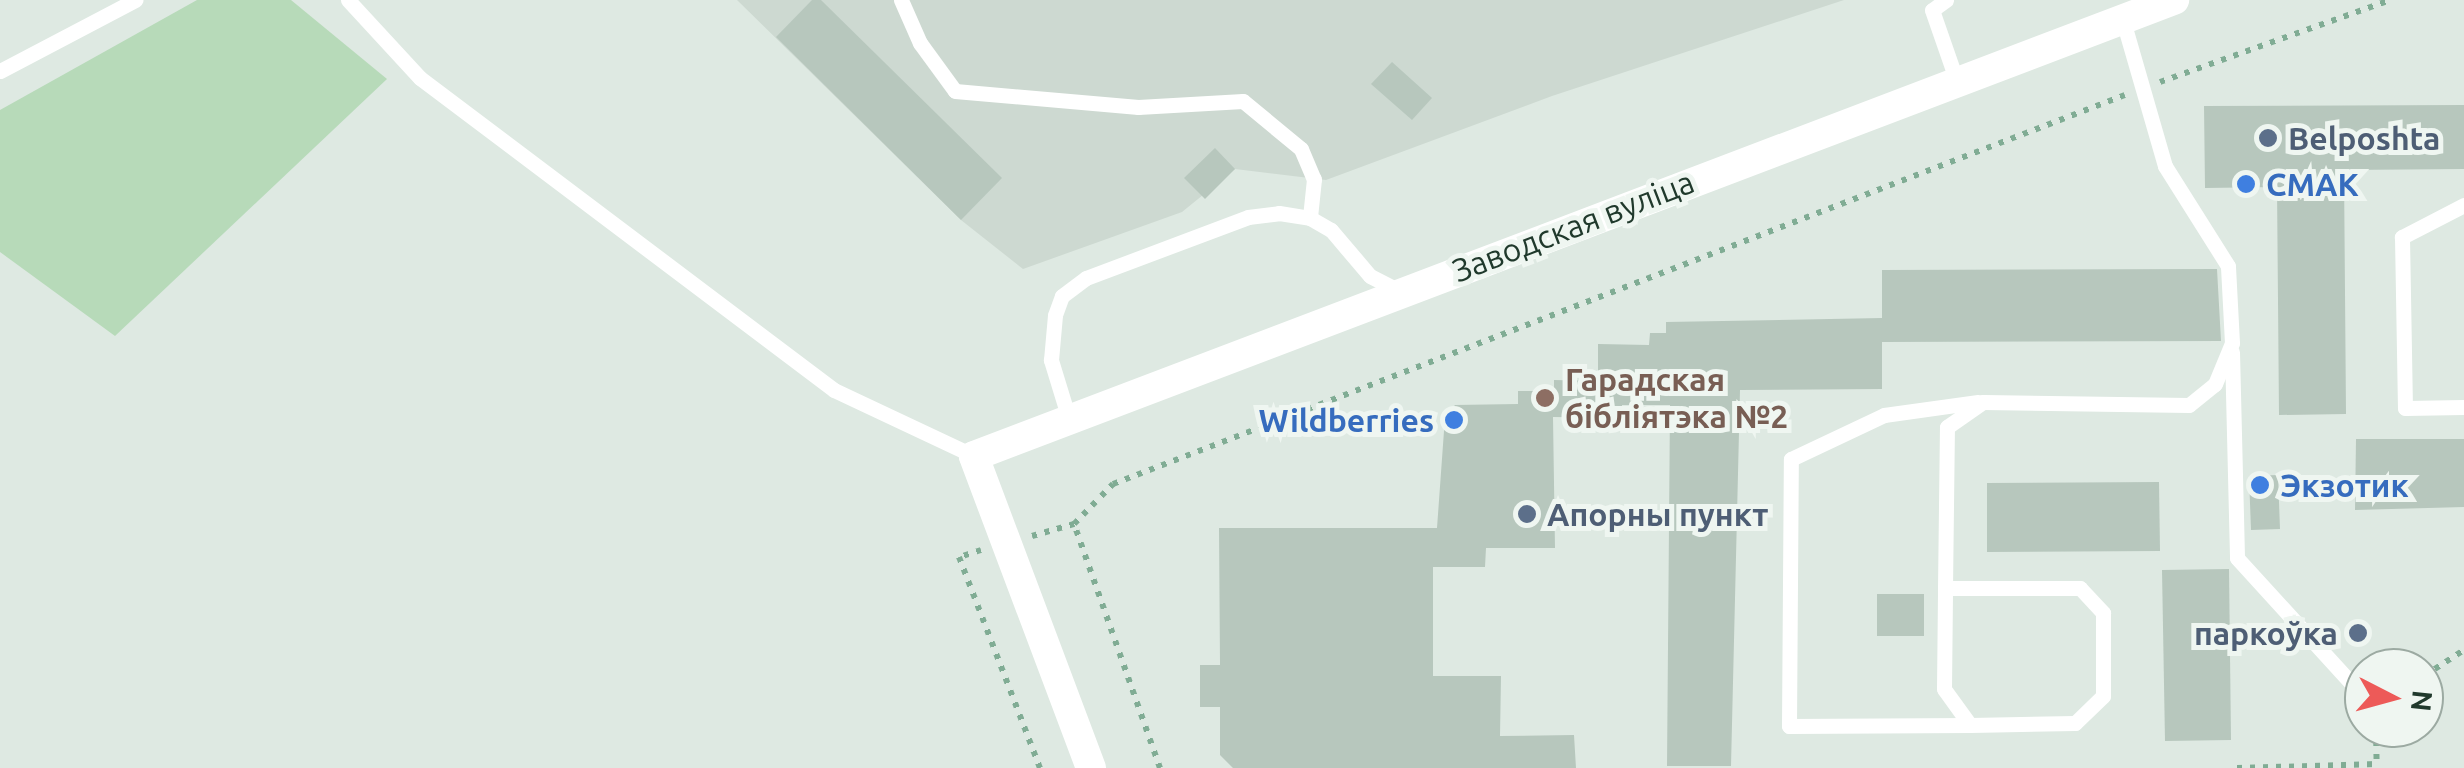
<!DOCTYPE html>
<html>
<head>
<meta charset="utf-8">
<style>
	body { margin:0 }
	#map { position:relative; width:2464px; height:768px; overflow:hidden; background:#dee9e2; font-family:Ubuntu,sans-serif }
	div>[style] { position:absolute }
	.built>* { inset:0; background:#cdd9d1 }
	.green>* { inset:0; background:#b7dab9 }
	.building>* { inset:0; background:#b7c7bd }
	.path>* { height:6px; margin-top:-3px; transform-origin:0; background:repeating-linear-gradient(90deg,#80ac94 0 5px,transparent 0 13px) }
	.lane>* { height:15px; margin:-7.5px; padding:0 7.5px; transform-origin:7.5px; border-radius:7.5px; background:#fff }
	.street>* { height:30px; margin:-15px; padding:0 15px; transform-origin:15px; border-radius:15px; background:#fff }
	.dots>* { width:28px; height:28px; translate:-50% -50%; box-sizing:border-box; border:5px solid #eff6f1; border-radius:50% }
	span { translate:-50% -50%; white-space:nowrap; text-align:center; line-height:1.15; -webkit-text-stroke:10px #eff6f1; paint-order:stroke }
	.service-label { font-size:32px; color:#4e5e75; font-weight:700 }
	.left { translate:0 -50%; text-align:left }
	.right { translate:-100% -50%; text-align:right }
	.shop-label { font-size:32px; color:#366cbe; font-weight:700 }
	.street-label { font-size:32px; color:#20392c }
	.education-label { font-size:32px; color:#785e54; font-weight:700 }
	.north { position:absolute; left:2344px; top:648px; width:100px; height:100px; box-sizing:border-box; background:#eff6f1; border:2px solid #9caaa2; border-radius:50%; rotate:96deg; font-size:28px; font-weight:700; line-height:40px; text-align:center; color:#20392c }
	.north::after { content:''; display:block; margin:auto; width:35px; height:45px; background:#ed5a58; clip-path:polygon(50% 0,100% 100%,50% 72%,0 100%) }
</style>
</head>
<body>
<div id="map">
	<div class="built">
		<i style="clip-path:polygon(737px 0,1844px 0,1552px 96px,1326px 180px,1235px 169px,1182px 212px,1023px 269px,961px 220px)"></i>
	</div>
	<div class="green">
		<i style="clip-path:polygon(197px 0,291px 0,387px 79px,115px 336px,0 252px,0 110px)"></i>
	</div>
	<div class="building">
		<i style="clip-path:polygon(812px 0,821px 0,1002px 178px,961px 220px,776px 37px)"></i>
		<i style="clip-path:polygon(1392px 62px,1432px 98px,1412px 120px,1371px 84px)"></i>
		<i style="clip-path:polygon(2464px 105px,2464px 169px,2344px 170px,2346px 414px,2279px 415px,2277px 187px,2205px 188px,2204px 106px)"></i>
		<i style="clip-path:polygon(1215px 148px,1235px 169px,1205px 199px,1184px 178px)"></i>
		<i style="clip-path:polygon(2217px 269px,2221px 341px,1882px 342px,1882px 389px,1740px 390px,1731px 766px,1667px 766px,1670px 405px,1622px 405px,1622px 418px,1553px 417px,1555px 548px,1486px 548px,1485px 567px,1433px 567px,1433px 676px,1501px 676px,1500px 736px,1574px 735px,1576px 768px,1233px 768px,1220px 755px,1220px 707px,1200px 707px,1200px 665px,1220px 665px,1219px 528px,1437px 528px,1445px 417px,1455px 405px,1518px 404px,1518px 391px,1554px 391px,1554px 380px,1598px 381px,1598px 344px,1649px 345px,1650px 333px,1666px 333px,1666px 322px,1882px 318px,1882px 270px)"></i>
		<i style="clip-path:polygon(2356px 439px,2464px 439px,2464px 507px,2355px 510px)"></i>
		<i style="clip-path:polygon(2278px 475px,2280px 529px,2251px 530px,2249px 476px)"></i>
		<i style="clip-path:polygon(2159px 482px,2160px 551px,1987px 552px,1987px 483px)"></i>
		<i style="clip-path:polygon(2229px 569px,2231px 740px,2165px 741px,2162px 570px)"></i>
		<i style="clip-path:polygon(1877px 594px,1924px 594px,1924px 636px,1877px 636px)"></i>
	</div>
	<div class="path">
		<i style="left:2160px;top:82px;width:244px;rotate:-19.6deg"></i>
		<i style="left:1032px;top:536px;width:44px;rotate:-15.9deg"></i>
		<i style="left:981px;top:550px;width:23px;rotate:162deg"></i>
		<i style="left:959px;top:557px;width:226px;rotate:69deg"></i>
		<i style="left:2424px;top:676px;width:48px;rotate:-33deg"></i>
		<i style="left:2376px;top:728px;width:39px;rotate:89deg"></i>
		<i style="left:1160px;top:768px;width:259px;rotate:-109.4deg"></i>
		<i style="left:1074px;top:524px;width:56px;rotate:-45.7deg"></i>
		<i style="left:1113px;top:484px;width:1084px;rotate:-21.03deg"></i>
		<i style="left:2237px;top:768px;width:140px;rotate:-1.6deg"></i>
	</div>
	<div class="lane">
		<i style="left:348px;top:0;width:106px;rotate:47.3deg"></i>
		<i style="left:420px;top:78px;width:518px;rotate:37deg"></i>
		<i style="left:834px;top:390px;width:155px;rotate:25.2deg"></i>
		<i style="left:901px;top:0;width:47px;rotate:66.2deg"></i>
		<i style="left:920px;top:43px;width:59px;rotate:53.9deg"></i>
		<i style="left:955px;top:91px;width:184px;rotate:5deg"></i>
		<i style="left:1138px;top:107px;width:105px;rotate:-3.3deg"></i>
		<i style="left:1243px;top:101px;width:75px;rotate:39.6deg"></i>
		<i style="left:1301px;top:149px;width:33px;rotate:67deg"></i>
		<i style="left:1314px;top:179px;width:39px;rotate:96deg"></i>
		<i style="left:1946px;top:0;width:17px;rotate:144deg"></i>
		<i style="left:1932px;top:10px;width:73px;rotate:70.8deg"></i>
		<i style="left:0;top:71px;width:153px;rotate:-27.7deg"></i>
		<i style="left:2464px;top:205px;width:70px;rotate:152.7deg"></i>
		<i style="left:2402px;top:237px;width:171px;rotate:89deg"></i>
		<i style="left:2405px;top:408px;width:59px;rotate:-1deg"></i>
		<i style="left:2232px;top:352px;width:206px;rotate:88.6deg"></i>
		<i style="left:2237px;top:558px;width:188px;rotate:47.6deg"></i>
		<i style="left:1069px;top:419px;width:62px;rotate:-107deg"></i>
		<i style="left:1051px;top:360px;width:45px;rotate:-84.9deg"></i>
		<i style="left:1055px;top:315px;width:20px;rotate:-70deg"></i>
		<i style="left:1062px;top:296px;width:30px;rotate:-37deg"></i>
		<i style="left:1086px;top:278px;width:173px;rotate:-20.6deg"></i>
		<i style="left:1248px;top:217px;width:31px;rotate:-7deg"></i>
		<i style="left:1279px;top:213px;width:31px;rotate:9deg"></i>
		<i style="left:1310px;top:218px;width:24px;rotate:30deg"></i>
		<i style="left:1331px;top:230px;width:60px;rotate:49.7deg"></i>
		<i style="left:1370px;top:276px;width:34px;rotate:27deg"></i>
		<i style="left:1945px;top:588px;width:135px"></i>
		<i style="left:2080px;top:588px;width:34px;rotate:47deg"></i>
		<i style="left:2103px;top:613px;width:83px;rotate:90deg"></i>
		<i style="left:2103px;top:696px;width:39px;rotate:136deg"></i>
		<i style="left:2075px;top:723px;width:105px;rotate:178.9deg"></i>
		<i style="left:1970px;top:725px;width:44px;rotate:-125.8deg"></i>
		<i style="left:1944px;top:689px;width:101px;rotate:-89.4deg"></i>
		<i style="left:1945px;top:588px;width:161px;rotate:-89.3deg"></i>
		<i style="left:1947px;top:427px;width:44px;rotate:-34.8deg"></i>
		<i style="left:1983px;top:402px;width:206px;rotate:0.8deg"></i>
		<i style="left:2189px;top:405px;width:33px;rotate:-39deg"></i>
		<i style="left:2215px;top:384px;width:44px;rotate:-67.5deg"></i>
		<i style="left:2232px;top:343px;width:77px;rotate:-93deg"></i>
		<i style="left:2228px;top:266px;width:118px;rotate:-122.2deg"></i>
		<i style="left:2165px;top:166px;width:155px;rotate:-106.1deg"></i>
		<i style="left:1970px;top:725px;width:181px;rotate:179.7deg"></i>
		<i style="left:1789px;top:726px;width:267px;rotate:-89.6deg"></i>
		<i style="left:1791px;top:459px;width:103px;rotate:-25.3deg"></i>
		<i style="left:1884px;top:415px;width:95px;rotate:-7.9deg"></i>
	</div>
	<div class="street">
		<i style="left:1091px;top:768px;width:333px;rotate:-110.6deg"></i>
		<i style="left:974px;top:456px;width:1284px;rotate:-20.81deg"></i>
	</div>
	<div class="dots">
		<i style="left:2268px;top:138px;background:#5c6f8a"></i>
		<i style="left:2246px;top:184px;background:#3f7fe0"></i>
		<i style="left:1545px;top:398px;background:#8d6e63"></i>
		<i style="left:1454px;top:420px;background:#3f7fe0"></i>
		<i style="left:2260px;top:485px;background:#3f7fe0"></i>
		<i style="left:1527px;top:514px;background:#5c6f8a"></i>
		<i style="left:2358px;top:633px;background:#5c6f8a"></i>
	</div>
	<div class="service-label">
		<span class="left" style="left:2288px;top:138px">Belposhta</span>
		<span class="left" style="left:1547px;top:514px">Апорны пункт</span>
		<span class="right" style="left:2338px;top:633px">паркоўка</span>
	</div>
	<div class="shop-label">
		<span class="left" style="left:2266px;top:184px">СМАК</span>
		<span class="right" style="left:1434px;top:420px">Wildberries</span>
		<span class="left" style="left:2280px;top:485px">Экзотик</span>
	</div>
	<div class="street-label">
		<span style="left:1573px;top:226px;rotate:-21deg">Заводская вуліца</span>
	</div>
	<div class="education-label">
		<span class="left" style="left:1565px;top:398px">Гарадская<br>бібліятэка №2</span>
	</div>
	<div class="north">N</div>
</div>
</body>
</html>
